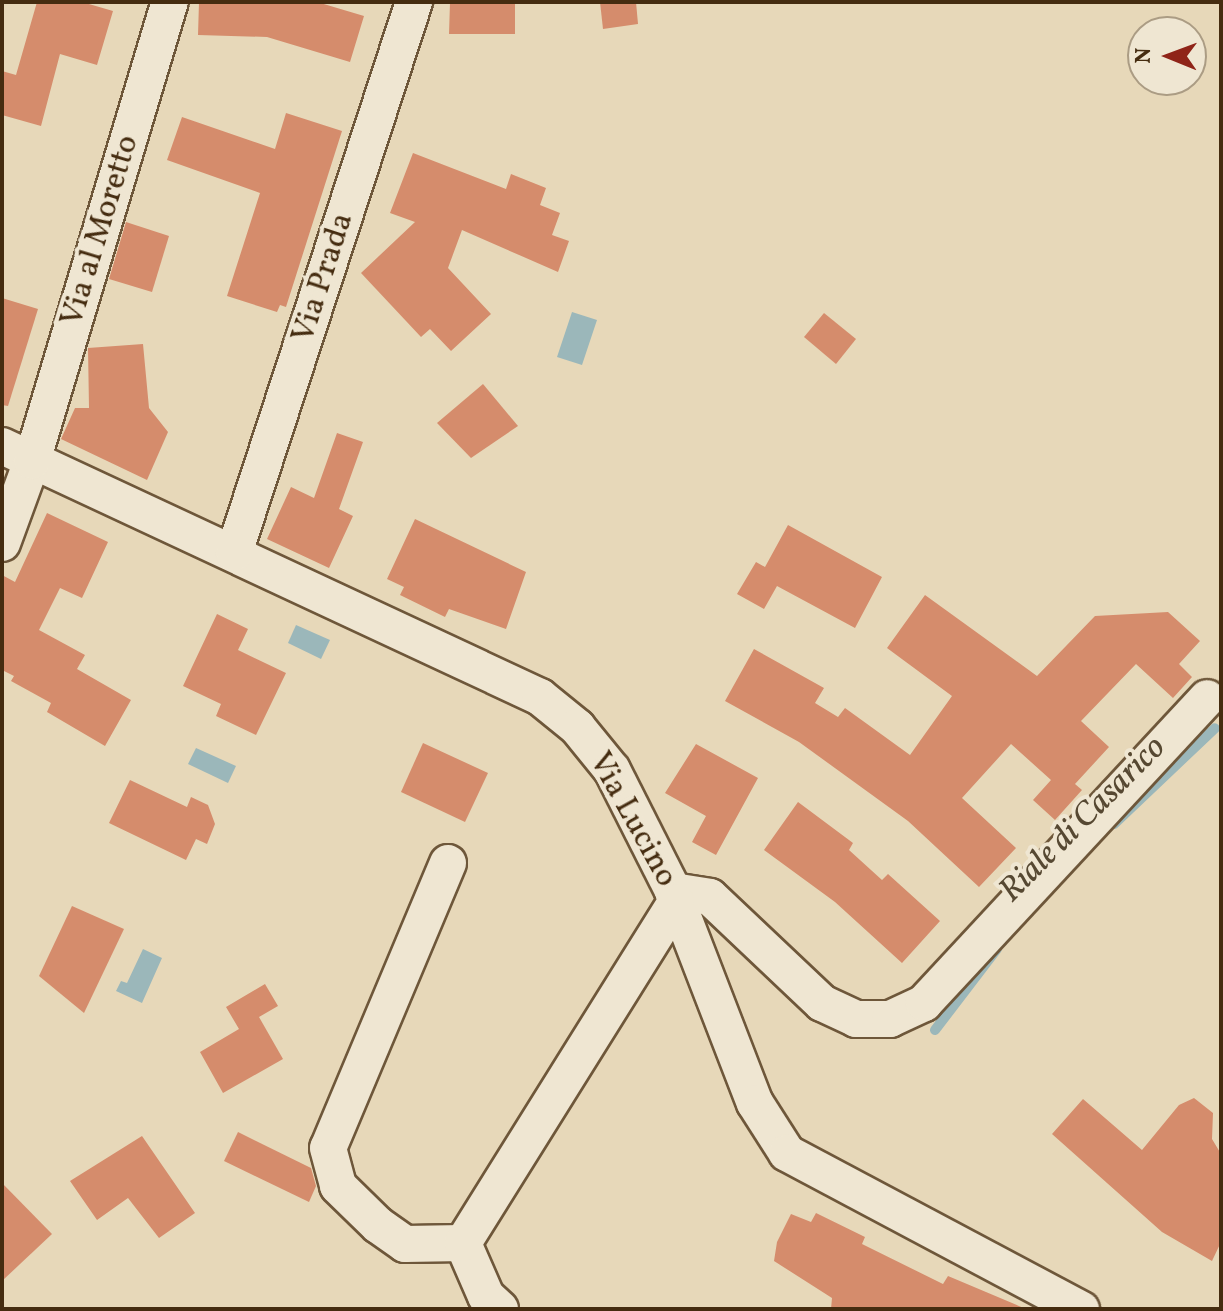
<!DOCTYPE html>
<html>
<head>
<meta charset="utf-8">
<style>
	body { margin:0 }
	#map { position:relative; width:1223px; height:1311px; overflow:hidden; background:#e7d8b9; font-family:Vollkorn,serif }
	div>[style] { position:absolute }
	.water>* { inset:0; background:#9bb7ba }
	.stream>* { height:10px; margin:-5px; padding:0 5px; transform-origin:5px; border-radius:5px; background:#9bb7ba }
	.building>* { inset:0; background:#d58c6c }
	.roads { filter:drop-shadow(2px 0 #6e573a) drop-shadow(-2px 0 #6e573a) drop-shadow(0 2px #6e573a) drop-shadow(0 -2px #6e573a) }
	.minor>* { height:36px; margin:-18px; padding:0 18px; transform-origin:18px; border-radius:18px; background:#efe6d2 }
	span { translate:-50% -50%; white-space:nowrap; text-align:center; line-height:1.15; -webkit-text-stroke:8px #efe6d2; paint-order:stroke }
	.street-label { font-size:32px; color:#452c10 }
	.water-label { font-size:34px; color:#564832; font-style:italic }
	.frame { position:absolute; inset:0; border:4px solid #452c10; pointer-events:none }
	.north { position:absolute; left:1127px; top:16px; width:80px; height:80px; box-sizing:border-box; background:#efe6d2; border:2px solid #ab9c84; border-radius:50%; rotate:271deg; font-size:22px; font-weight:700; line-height:32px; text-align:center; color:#452c10 }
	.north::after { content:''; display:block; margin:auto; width:28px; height:36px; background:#8f2418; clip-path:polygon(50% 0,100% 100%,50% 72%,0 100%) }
</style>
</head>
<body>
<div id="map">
	<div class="water">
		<i style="clip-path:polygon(572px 312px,597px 320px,582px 365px,557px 357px)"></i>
		<i style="clip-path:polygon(296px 625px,330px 640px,321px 659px,288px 643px)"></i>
		<i style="clip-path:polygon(196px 748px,236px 766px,228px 783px,188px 764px)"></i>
		<i style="clip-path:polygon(143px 949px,162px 958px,142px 1003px,116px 991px,121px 981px,127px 983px)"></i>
	</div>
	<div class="stream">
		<i style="left:1114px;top:824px;width:139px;rotate:-43.5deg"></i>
		<i style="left:935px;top:1030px;width:102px;rotate:-52.6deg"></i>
	</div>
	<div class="building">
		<i style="clip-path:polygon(37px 2px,82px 2px,113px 11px,97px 65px,60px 54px,41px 126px,2px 115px,2px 71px,16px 75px)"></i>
		<i style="clip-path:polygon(199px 2px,317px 2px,364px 16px,350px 62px,267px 37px,198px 35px)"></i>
		<i style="clip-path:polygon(450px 2px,515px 2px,515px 34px,449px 34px)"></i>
		<i style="clip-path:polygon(600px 2px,636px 2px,638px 24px,603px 29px)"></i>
		<i style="clip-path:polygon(286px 113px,342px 131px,286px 307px,280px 305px,277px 312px,227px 296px,260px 193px,167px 160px,182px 117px,275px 149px)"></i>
		<i style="clip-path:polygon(413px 153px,506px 189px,511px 174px,546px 188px,540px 205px,560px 213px,552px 235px,569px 241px,558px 272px,462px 230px,448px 268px,491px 314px,451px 351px,430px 329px,421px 337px,361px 273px,415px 222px,390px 213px)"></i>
		<i style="clip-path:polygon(126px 222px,169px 236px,152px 292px,109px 279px)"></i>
		<i style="clip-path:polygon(2px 298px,38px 309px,8px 406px,2px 405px)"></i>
		<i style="clip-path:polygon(824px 313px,856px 339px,836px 364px,804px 337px)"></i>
		<i style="clip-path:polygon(143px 344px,149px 408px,168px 432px,147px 480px,61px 439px,75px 408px,89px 408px,88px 348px)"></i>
		<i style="clip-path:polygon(483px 384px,518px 426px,471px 458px,437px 423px)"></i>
		<i style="clip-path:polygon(337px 433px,363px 442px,339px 509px,353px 516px,329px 568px,267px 539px,291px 487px,314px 498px)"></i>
		<i style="clip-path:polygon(47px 513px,108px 542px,82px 598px,60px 588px,39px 630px,85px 655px,77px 669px,131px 700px,105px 746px,47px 712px,51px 703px,11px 681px,14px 676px,2px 670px,2px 575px,15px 582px)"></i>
		<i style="clip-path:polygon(415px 519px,526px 572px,506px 629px,449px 609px,445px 617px,400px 595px,404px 587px,387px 579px)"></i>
		<i style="clip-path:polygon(788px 525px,882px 577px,855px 628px,777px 586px,764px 609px,737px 594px,756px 562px,765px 567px)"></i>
		<i style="clip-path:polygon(925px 595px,1037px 676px,1095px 616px,1168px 612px,1200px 641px,1179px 664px,1192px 677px,1173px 698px,1136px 664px,1081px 721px,1109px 747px,1075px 784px,1082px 790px,1055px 820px,1033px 800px,1051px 780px,1011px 744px,962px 798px,1016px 848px,979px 887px,908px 821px,799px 742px,725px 701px,754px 649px,824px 688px,815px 703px,838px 717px,845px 708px,910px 755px,952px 696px,887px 648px)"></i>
		<i style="clip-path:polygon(217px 614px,248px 629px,238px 650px,286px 673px,256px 735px,216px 716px,221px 704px,183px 686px)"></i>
		<i style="clip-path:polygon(423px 743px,488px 773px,465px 822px,401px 792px)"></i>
		<i style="clip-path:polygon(696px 744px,758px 778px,716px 855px,692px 842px,706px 816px,665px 793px)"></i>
		<i style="clip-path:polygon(130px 780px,187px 807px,191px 797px,208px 805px,215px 824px,207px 844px,196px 839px,186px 860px,109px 823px)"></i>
		<i style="clip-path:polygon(798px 802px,853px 843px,849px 850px,882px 880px,888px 874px,940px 921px,902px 963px,835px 902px,764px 850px)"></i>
		<i style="clip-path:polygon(72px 906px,124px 929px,84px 1013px,39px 976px)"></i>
		<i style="clip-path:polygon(265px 984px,278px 1006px,259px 1017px,283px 1059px,223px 1093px,200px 1052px,239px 1029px,226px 1007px)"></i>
		<i style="clip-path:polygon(1194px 1098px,1213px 1113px,1212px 1139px,1221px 1154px,1221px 1242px,1212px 1261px,1162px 1232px,1052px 1134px,1083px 1099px,1142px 1150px,1179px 1105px)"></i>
		<i style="clip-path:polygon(238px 1132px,311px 1168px,316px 1186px,309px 1202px,224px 1161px)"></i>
		<i style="clip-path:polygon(142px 1136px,195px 1213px,159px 1238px,128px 1198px,97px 1220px,70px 1181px)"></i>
		<i style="clip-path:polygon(2px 1183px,52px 1234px,2px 1281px)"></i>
		<i style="clip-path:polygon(816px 1213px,865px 1237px,862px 1244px,943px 1284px,948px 1276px,1026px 1309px,831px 1309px,832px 1298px,774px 1261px,777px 1242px,791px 1214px,811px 1222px)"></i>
	</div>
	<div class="roads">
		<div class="minor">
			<i style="left:2px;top:446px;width:594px;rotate:25.01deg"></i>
			<i style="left:540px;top:697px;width:48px;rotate:39deg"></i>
			<i style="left:577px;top:727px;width:55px;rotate:50.9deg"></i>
			<i style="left:612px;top:770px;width:136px;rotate:63.2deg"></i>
			<i style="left:673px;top:891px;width:227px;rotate:68.9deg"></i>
			<i style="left:755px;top:1103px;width:59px;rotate:57.4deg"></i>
			<i style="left:787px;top:1153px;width:333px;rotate:28deg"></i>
			<i style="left:2px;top:543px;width:87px;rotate:-69.9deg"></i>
			<i style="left:32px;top:461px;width:479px;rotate:-73.3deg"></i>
			<i style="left:234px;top:553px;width:580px;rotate:-71.91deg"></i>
			<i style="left:448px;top:863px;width:309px;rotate:112.8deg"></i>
			<i style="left:328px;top:1148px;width:39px;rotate:75deg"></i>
			<i style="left:338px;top:1186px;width:56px;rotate:44.3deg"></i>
			<i style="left:378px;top:1225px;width:33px;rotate:35deg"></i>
			<i style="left:405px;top:1244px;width:58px;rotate:-1deg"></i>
			<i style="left:673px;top:891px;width:37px;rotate:9deg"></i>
			<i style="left:710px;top:897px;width:154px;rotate:43.4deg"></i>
			<i style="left:822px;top:1003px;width:38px;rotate:25deg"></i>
			<i style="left:856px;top:1019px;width:34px"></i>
			<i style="left:890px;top:1019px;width:38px;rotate:-25deg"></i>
			<i style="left:924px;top:1003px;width:416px;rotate:-47.1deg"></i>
			<i style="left:500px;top:1309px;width:19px;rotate:-137deg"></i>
			<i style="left:486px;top:1296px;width:58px;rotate:-113.5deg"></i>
			<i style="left:463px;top:1243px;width:402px;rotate:-58deg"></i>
		</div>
	</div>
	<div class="street-label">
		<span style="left:101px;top:231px;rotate:-73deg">Via al Moretto</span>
		<span style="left:324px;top:278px;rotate:-72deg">Via Prada</span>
		<span style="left:632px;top:820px;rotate:61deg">Via Lucino</span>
	</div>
	<div class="water-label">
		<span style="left:1083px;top:820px;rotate:-45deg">Riale di Casarico</span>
	</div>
	<div class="frame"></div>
	<div class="north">N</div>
</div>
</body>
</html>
